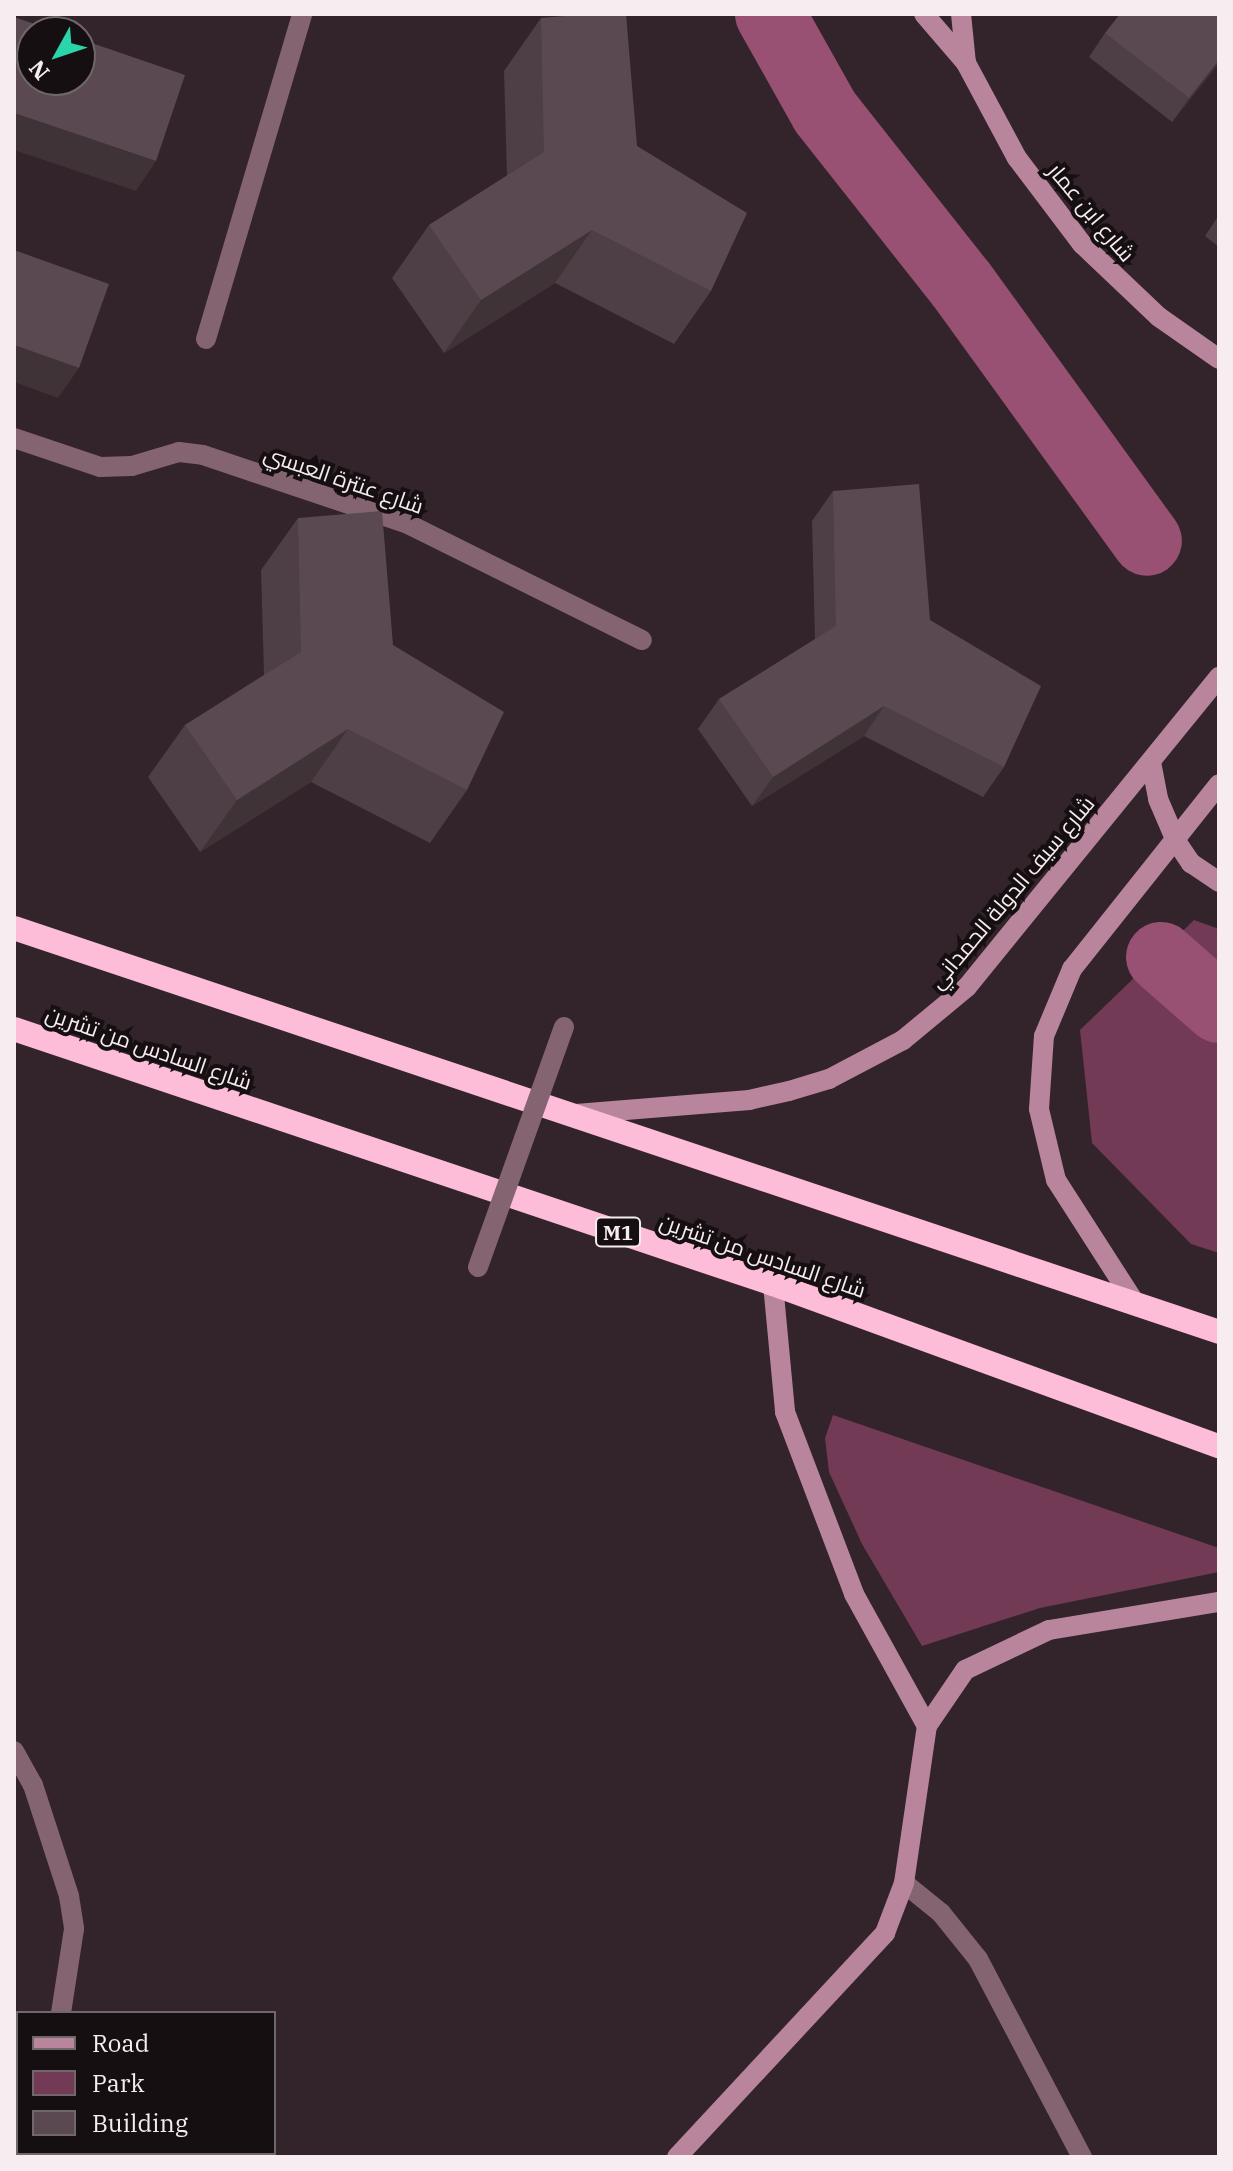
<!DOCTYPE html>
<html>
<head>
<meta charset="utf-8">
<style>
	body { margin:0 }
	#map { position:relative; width:1233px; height:2171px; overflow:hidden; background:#33232a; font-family:"IBM Plex Serif",Cairo,serif }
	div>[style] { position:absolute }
	.green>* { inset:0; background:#723a54 }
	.river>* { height:70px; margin:-35px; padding:0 35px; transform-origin:35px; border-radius:35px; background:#985172 }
	.street>* { height:20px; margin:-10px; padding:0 10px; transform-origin:10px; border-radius:10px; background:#856472 }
	.secondary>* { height:20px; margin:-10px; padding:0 10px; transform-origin:10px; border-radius:10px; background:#b9859c }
	.highway>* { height:24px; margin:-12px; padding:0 12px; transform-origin:12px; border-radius:12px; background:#fdbcd8 }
	.street-bridge>* { height:20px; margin:-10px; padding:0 10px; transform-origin:10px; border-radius:10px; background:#856472 }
	.wall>* { inset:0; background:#4d3f45 }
	.shaded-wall>* { inset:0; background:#3f3338 }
	.building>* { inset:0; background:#5a4950 }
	span { translate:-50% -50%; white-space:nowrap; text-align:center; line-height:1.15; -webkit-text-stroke:8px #160f12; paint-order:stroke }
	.shield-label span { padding:2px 6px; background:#160f12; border:2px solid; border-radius:6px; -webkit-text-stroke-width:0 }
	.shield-label { font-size:20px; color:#f7ecf0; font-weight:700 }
	.street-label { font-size:22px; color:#f7ecf0 }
	.frame { position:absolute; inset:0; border:16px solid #f7ecf0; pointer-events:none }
	.legend { position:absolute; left:16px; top:2011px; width:260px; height:144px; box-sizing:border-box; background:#160f12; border:2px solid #70676b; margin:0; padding:10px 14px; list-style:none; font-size:24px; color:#f7ecf0 }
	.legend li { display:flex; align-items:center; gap:16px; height:40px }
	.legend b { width:40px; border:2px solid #70676b }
	.north { position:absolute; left:16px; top:16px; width:80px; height:80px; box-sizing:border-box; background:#160f12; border:2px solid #70676b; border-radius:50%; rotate:230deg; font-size:22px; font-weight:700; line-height:32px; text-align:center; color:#f7ecf0 }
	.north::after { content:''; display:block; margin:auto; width:28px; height:36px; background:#2bd5ac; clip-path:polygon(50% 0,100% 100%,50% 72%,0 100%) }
</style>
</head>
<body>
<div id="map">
	<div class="green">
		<i style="clip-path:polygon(1194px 920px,1219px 929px,1219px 1253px,1191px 1244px,1092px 1143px,1080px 1030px)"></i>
		<i style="clip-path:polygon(833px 1415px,1219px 1548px,1219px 1572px,1040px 1608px,922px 1646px,862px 1544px,829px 1472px,825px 1438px)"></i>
	</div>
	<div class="river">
		<i style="left:770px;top:14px;width:112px;rotate:60.7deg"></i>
		<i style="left:825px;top:112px;width:219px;rotate:51.7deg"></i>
		<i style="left:961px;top:284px;width:317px;rotate:54.1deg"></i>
		<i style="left:1161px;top:957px;width:77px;rotate:41.3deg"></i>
	</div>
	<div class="street">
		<i style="left:206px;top:339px;width:339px;rotate:-73.5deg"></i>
		<i style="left:14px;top:438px;width:91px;rotate:18.6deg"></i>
		<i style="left:100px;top:467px;width:32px;rotate:-2deg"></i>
		<i style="left:132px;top:466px;width:49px;rotate:-16.6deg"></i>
		<i style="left:179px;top:452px;width:24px;rotate:7deg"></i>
		<i style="left:203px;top:455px;width:216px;rotate:18.6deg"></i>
		<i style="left:408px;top:524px;width:261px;rotate:26.4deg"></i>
		<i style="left:14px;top:1751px;width:39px;rotate:61deg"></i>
		<i style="left:33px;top:1785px;width:117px;rotate:72deg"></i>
		<i style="left:69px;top:1896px;width:33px;rotate:81deg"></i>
		<i style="left:74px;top:1929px;width:85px;rotate:98.8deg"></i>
		<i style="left:904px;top:1883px;width:48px;rotate:39deg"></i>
		<i style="left:941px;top:1913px;width:59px;rotate:51.2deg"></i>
		<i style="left:978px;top:1959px;width:224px;rotate:62.3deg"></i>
		<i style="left:14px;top:2097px;width:4px;rotate:-14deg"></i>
		<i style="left:77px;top:2153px;width:4px;rotate:63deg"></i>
	</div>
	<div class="secondary">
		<i style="left:924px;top:14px;width:65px;rotate:49.4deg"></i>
		<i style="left:966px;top:63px;width:108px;rotate:61.8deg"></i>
		<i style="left:1017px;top:158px;width:108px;rotate:52.9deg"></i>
		<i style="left:1082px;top:244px;width:106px;rotate:43.5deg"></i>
		<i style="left:1159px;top:317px;width:73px;rotate:35deg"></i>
		<i style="left:961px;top:14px;width:49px;rotate:84.2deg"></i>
		<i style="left:1151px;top:762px;width:38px;rotate:79deg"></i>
		<i style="left:1158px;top:799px;width:46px;rotate:66.8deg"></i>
		<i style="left:1176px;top:841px;width:27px;rotate:56deg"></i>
		<i style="left:1191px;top:863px;width:34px;rotate:34deg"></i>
		<i style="left:576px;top:1114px;width:174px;rotate:-4.6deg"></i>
		<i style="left:749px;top:1100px;width:41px;rotate:-12.7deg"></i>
		<i style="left:789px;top:1091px;width:42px;rotate:-16.7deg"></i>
		<i style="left:829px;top:1079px;width:84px;rotate:-27.8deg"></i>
		<i style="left:903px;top:1040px;width:83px;rotate:-39.6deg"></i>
		<i style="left:967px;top:987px;width:400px;rotate:-50.9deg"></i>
		<i style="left:773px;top:1284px;width:129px;rotate:84.6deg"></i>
		<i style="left:785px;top:1412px;width:195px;rotate:69.2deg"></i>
		<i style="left:854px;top:1594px;width:151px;rotate:61.1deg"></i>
		<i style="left:1135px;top:1303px;width:146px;rotate:-122.7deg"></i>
		<i style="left:1056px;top:1180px;width:73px;rotate:-103.5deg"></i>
		<i style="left:1039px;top:1109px;width:73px;rotate:-86.1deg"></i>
		<i style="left:1044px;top:1036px;width:73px;rotate:-67.3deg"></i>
		<i style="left:1072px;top:969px;width:236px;rotate:-51.5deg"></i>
		<i style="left:677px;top:2157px;width:306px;rotate:-47.1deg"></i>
		<i style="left:885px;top:1933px;width:53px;rotate:-69.2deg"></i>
		<i style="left:904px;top:1883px;width:159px;rotate:-81.7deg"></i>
		<i style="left:927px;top:1726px;width:68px;rotate:-55.8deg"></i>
		<i style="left:965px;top:1670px;width:93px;rotate:-25.5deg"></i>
		<i style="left:1049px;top:1630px;width:172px;rotate:-9.4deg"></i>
	</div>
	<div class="highway">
		<i style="left:14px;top:928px;width:1271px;rotate:18.53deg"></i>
		<i style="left:14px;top:1029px;width:801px;rotate:18.57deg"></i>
		<i style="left:773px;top:1284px;width:475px;rotate:20deg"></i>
	</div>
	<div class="street-bridge">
		<i style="left:478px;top:1267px;width:255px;rotate:-70.3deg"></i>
	</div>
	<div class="wall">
		<i style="clip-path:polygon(541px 18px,637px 146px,711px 291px,674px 344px,555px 283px,444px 353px,392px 278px,429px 225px,507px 176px,504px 71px)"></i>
		<i style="clip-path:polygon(1105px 33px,1219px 63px,1172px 122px,1089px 57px)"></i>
		<i style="clip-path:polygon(1219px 215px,1219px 247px,1205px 236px)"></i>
		<i style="clip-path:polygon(833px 491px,930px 620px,1004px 767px,983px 797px,864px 736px,752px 806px,698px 729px,719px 699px,815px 639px,812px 521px)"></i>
		<i style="clip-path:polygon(298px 518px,393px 645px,467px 790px,430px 843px,311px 782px,200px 852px,148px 777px,185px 725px,264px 675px,261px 570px)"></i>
	</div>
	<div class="shaded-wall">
		<i style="clip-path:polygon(1219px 60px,1219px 63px,1172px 122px,1189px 98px)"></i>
		<i style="clip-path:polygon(14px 113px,156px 161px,136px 191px,14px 150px)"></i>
		<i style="clip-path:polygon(592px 230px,555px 283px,444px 353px,481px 300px)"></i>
		<i style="clip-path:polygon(14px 345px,79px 368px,58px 398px,14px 382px)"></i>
		<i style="clip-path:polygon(884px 706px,864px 736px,752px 806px,773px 777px)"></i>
		<i style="clip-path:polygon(348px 729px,311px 782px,200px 852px,237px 800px)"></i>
	</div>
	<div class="building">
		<i style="clip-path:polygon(588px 14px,626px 14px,637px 146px,747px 213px,711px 291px,592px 230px,481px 300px,429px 225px,544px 152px,541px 18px)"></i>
		<i style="clip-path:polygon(1120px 14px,1219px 14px,1219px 60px,1189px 98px,1105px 33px)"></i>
		<i style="clip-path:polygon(14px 17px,58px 32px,32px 32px,32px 80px,80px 80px,80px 39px,185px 75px,156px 161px,14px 113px)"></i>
		<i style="clip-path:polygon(14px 250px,109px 284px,79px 368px,14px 345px)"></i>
		<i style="clip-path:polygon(919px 484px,930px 620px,1041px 686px,1004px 767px,884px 706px,773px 777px,719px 699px,836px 626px,833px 491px)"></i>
		<i style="clip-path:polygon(382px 511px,393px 645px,504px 712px,467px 790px,348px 729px,237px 800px,185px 725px,301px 652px,298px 518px)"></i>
	</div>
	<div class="shield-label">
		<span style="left:618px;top:1232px">M1</span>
	</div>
	<div class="street-label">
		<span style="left:1092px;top:212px;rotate:50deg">شارع ابن عمار</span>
		<span style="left:344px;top:479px;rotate:19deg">شارع عنترة العبسي</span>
		<span style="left:1011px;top:892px;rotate:-50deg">شارع سيف الدولة الحمداني</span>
		<span style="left:149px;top:1047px;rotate:19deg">شارع السادس من تشرين</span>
		<span style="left:763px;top:1255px;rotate:19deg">شارع السادس من تشرين</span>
	</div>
	<div class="frame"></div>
	<ul class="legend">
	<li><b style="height:10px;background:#b9859c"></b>Road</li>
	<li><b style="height:22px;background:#723a54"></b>Park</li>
	<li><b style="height:22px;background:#5a4950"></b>Building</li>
	</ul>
	<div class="north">N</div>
</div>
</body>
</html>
